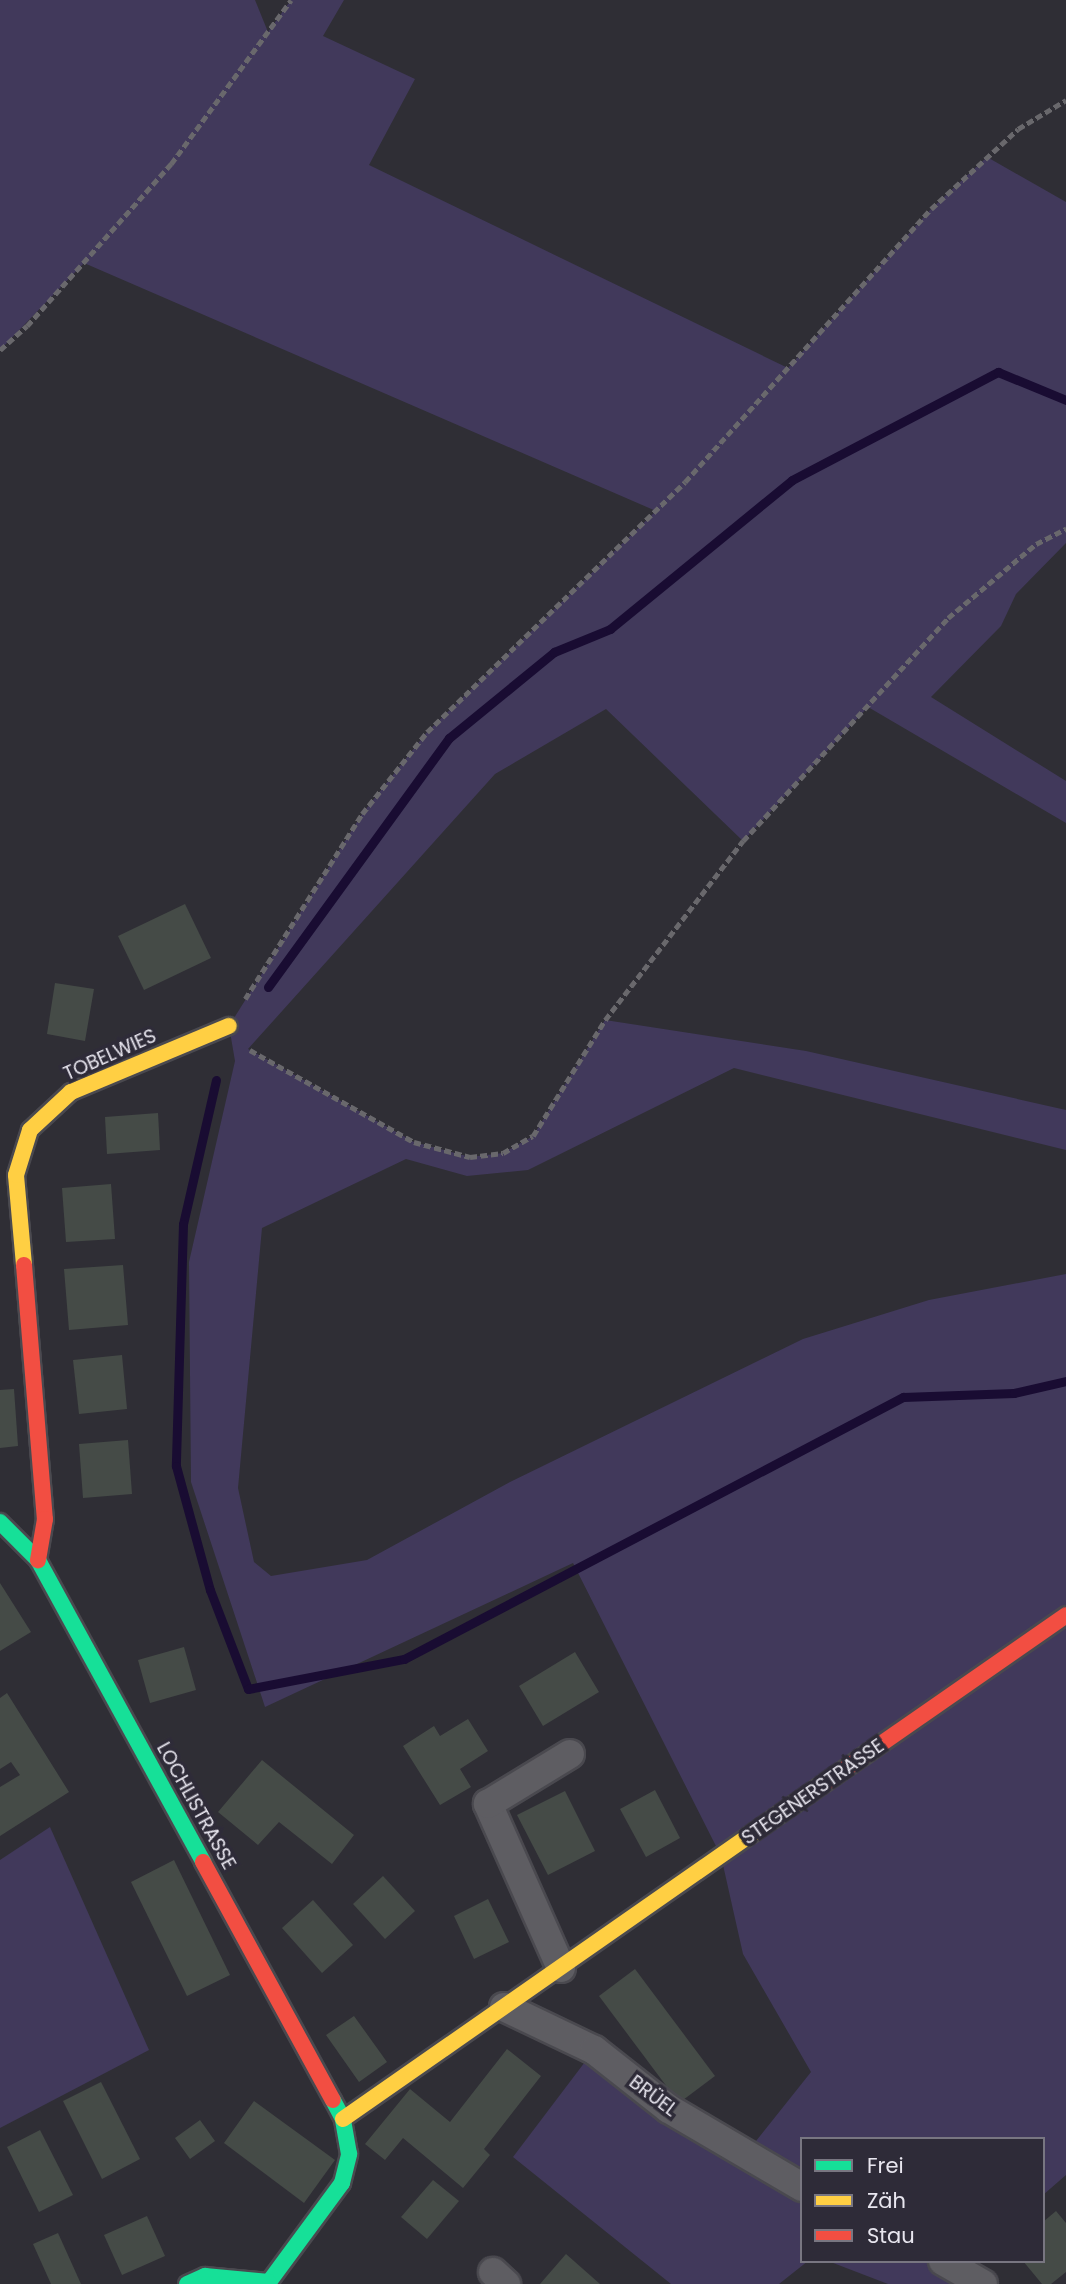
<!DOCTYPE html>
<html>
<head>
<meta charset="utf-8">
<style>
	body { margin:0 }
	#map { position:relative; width:1066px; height:2284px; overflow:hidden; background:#2f2e35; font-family:Poppins,sans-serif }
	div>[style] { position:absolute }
	.green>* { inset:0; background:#41395b }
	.stream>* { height:9px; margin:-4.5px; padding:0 4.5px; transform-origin:4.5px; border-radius:4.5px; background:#190c32 }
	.building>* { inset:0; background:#454b47 }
	.path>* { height:4.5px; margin-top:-2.25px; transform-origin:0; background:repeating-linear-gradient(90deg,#69686c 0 7px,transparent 0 10.5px) }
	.roads { filter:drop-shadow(2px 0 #4a494f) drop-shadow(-2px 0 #4a494f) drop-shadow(0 2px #4a494f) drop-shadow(0 -2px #4a494f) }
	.street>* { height:28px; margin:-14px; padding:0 14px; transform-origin:14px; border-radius:14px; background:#5e5d62 }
	.fast>* { height:16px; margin:-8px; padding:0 8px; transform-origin:8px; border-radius:8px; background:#16e098 }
	.slow>* { height:16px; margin:-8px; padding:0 8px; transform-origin:8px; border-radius:8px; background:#ffcf43 }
	.jam>* { height:16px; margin:-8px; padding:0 8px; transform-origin:8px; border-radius:8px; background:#f24e42 }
	span { translate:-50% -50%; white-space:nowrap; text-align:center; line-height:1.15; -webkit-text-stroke:7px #2e2b38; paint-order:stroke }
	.street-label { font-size:19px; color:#e8e6ef }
	.legend { position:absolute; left:800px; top:2137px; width:245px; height:126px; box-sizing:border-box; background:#2e2b38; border:2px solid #787681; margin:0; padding:9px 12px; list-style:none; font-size:21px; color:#e8e6ef }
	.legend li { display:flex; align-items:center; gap:14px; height:35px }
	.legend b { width:35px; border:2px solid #787681 }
</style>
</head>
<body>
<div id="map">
	<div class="green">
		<i style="clip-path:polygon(0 0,255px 0,268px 32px,291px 0,344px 0,323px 36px,415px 79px,369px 165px,788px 368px,931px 209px,987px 157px,1066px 202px,1066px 543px,1016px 594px,1001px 626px,931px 697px,1066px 781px,1066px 823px,868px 707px,743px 841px,606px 709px,495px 774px,248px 1049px,414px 1142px,470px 1157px,503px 1153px,533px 1136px,605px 1020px,806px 1051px,1066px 1110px,1066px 1150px,734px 1068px,528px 1170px,467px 1176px,406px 1159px,262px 1228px,238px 1488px,254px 1562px,271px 1576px,367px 1560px,510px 1482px,803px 1339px,929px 1300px,1066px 1274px,1066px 2175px,1043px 2195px,1043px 2139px,802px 2139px,802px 2261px,808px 2261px,779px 2284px,671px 2284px,513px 2157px,594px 2050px,744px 2156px,811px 2072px,743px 1954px,721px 1856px,573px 1563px,265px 1707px,191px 1482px,189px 1262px,235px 1061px,229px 1026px,362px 814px,427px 732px,656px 511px,84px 263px,0 350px)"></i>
		<i style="clip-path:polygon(50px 1827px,149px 2050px,0 2128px,0 1860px)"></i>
		<i style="clip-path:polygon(828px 2261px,964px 2261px,983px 2284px,888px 2284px)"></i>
	</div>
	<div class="stream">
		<i style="left:268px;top:987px;width:308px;rotate:-54deg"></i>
		<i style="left:449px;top:738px;width:136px;rotate:-39.3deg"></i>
		<i style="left:554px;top:652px;width:61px;rotate:-22.3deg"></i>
		<i style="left:610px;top:629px;width:235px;rotate:-39.3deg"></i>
		<i style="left:792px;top:480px;width:233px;rotate:-27.7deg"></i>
		<i style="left:998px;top:372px;width:74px;rotate:22.4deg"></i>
		<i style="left:216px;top:1080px;width:148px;rotate:102.9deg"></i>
		<i style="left:183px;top:1224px;width:242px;rotate:91.7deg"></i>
		<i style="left:176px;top:1466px;width:129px;rotate:74.7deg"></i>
		<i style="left:210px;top:1590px;width:106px;rotate:69deg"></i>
		<i style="left:248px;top:1689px;width:159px;rotate:-10.9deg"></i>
		<i style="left:404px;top:1659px;width:564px;rotate:-27.7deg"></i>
		<i style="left:903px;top:1397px;width:111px;rotate:-2.1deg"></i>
		<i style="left:1014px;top:1393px;width:53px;rotate:-13deg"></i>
	</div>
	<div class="building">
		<i style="clip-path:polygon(185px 904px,211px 958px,144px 990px,118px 936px)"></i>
		<i style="clip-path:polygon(55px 983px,94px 989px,85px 1041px,47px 1034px)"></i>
		<i style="clip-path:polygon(158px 1113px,160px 1150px,107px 1154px,105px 1117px)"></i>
		<i style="clip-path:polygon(111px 1184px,115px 1239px,66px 1242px,62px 1188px)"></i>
		<i style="clip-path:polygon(123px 1265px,128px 1325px,69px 1330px,64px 1269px)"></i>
		<i style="clip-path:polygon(122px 1355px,127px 1409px,79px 1414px,73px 1360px)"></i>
		<i style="clip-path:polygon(14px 1389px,18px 1446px,0 1448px,0 1390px)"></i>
		<i style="clip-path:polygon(128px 1440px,132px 1494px,83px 1498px,79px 1444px)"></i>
		<i style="clip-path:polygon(0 1583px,31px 1632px,0 1651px)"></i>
		<i style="clip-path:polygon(184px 1647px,196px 1690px,150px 1703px,138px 1660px)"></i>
		<i style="clip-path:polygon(575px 1652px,599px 1692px,543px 1726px,519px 1686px)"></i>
		<i style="clip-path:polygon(7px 1693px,69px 1792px,0 1836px,0 1787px,20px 1775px,11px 1762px,0 1769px,0 1698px)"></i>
		<i style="clip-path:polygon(468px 1719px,488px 1751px,460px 1769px,471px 1787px,440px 1805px,403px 1746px,434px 1726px,440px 1736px)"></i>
		<i style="clip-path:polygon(262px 1760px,354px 1835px,332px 1864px,279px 1822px,258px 1845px,218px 1812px)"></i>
		<i style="clip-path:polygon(655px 1790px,680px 1838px,646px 1857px,620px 1809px)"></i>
		<i style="clip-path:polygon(565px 1791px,595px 1851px,548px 1875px,517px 1815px)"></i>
		<i style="clip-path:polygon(174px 1860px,230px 1975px,187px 1996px,131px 1882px)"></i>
		<i style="clip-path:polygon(383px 1876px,415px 1911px,385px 1939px,353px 1904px)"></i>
		<i style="clip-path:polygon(488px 1899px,509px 1942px,474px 1959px,454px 1916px)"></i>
		<i style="clip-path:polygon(313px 1900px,353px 1945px,322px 1973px,282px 1928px)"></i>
		<i style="clip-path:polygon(635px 1969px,715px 2076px,679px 2103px,599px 1996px)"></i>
		<i style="clip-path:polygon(354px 2016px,387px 2062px,359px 2082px,326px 2035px)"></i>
		<i style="clip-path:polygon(507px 2049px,541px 2076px,484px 2149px,490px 2155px,463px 2188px,403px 2138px,385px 2160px,365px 2144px,410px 2089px,450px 2122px)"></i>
		<i style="clip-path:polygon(101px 2082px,140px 2159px,102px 2179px,63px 2101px)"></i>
		<i style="clip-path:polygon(254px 2101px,335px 2160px,304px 2203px,224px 2143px)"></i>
		<i style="clip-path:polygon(200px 2120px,215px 2141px,190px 2159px,175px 2138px)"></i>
		<i style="clip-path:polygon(40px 2130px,73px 2195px,39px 2212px,7px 2147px)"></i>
		<i style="clip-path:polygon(433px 2180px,459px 2201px,427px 2239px,401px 2217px)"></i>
		<i style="clip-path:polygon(1056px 2211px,1066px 2223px,1066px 2272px,1051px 2284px,1042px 2284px,1023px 2261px,1043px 2261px,1043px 2222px)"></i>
		<i style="clip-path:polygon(147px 2216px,165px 2256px,122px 2275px,104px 2235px)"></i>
		<i style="clip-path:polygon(58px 2233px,81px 2284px,51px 2284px,33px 2244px)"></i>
		<i style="clip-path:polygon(566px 2254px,600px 2284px,540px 2284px)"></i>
	</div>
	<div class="path">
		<i style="left:0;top:350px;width:36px;rotate:-42deg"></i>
		<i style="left:27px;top:326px;width:217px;rotate:-48.4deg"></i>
		<i style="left:171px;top:164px;width:203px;rotate:-53.8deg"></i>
		<i style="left:245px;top:999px;width:219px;rotate:-57.7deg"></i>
		<i style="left:362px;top:814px;width:105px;rotate:-51.6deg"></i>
		<i style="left:427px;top:732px;width:359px;rotate:-44.1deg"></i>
		<i style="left:685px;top:482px;width:367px;rotate:-48deg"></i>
		<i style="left:931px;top:209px;width:118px;rotate:-42.6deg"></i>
		<i style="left:1018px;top:129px;width:56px;rotate:-31.1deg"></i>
		<i style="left:250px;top:1050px;width:188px;rotate:29.3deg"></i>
		<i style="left:414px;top:1142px;width:58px;rotate:15deg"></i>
		<i style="left:470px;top:1157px;width:33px;rotate:-7deg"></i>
		<i style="left:503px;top:1153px;width:34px;rotate:-30deg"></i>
		<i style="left:533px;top:1136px;width:137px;rotate:-58.2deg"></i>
		<i style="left:605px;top:1020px;width:226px;rotate:-52.4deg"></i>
		<i style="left:743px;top:841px;width:303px;rotate:-47.4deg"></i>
		<i style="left:948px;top:618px;width:115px;rotate:-40.1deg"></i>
		<i style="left:1036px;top:544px;width:34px;rotate:-27deg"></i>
	</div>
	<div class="roads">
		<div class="street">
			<i style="left:561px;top:1968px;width:180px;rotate:-114deg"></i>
			<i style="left:488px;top:1804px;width:96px;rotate:-31.4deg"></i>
			<i style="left:504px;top:2007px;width:100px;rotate:25.5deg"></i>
			<i style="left:594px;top:2050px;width:95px;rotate:38.2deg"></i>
			<i style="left:669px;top:2109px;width:154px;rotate:30.4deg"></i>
			<i style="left:943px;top:2261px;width:46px;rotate:29.9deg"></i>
			<i style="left:493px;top:2272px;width:18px;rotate:43deg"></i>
		</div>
		<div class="fast">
			<i style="left:0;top:1522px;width:54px;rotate:45deg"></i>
			<i style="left:38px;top:1560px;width:344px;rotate:61.3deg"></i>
			<i style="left:269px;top:2282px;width:123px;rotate:-53.6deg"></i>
			<i style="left:342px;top:2183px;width:30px;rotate:-76deg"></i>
			<i style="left:349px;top:2154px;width:36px;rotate:-100deg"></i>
			<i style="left:343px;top:2119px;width:21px;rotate:-118deg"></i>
			<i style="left:187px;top:2284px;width:20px;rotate:-24deg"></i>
			<i style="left:205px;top:2276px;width:64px;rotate:5.4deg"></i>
		</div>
		<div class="slow">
			<i style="left:24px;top:1265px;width:90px;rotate:-95.1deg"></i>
			<i style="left:16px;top:1175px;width:47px;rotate:-72.7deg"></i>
			<i style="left:30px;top:1130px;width:56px;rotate:-42.8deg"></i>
			<i style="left:71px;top:1092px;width:171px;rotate:-22.7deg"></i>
			<i style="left:343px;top:2119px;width:552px;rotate:-34.9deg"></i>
		</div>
		<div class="jam">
			<i style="left:24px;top:1265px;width:255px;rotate:85.3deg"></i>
			<i style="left:45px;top:1519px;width:42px;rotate:99.7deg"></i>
			<i style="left:796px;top:1803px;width:329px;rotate:-34.8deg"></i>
			<i style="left:203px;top:1862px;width:271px;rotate:61.4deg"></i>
		</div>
	</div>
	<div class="street-label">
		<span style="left:110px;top:1055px;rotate:-24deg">TOBELWIES</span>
		<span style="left:813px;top:1792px;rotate:-35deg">STEGENERSTRASSE</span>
		<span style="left:196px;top:1806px;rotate:61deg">LOCHLISTRASSE</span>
		<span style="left:653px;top:2096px;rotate:37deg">BRÜEL</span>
	</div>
	<ul class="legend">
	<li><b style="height:9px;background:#16e098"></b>Frei</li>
	<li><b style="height:9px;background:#ffcf43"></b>Zäh</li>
	<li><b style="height:9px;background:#f24e42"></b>Stau</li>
	</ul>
</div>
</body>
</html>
